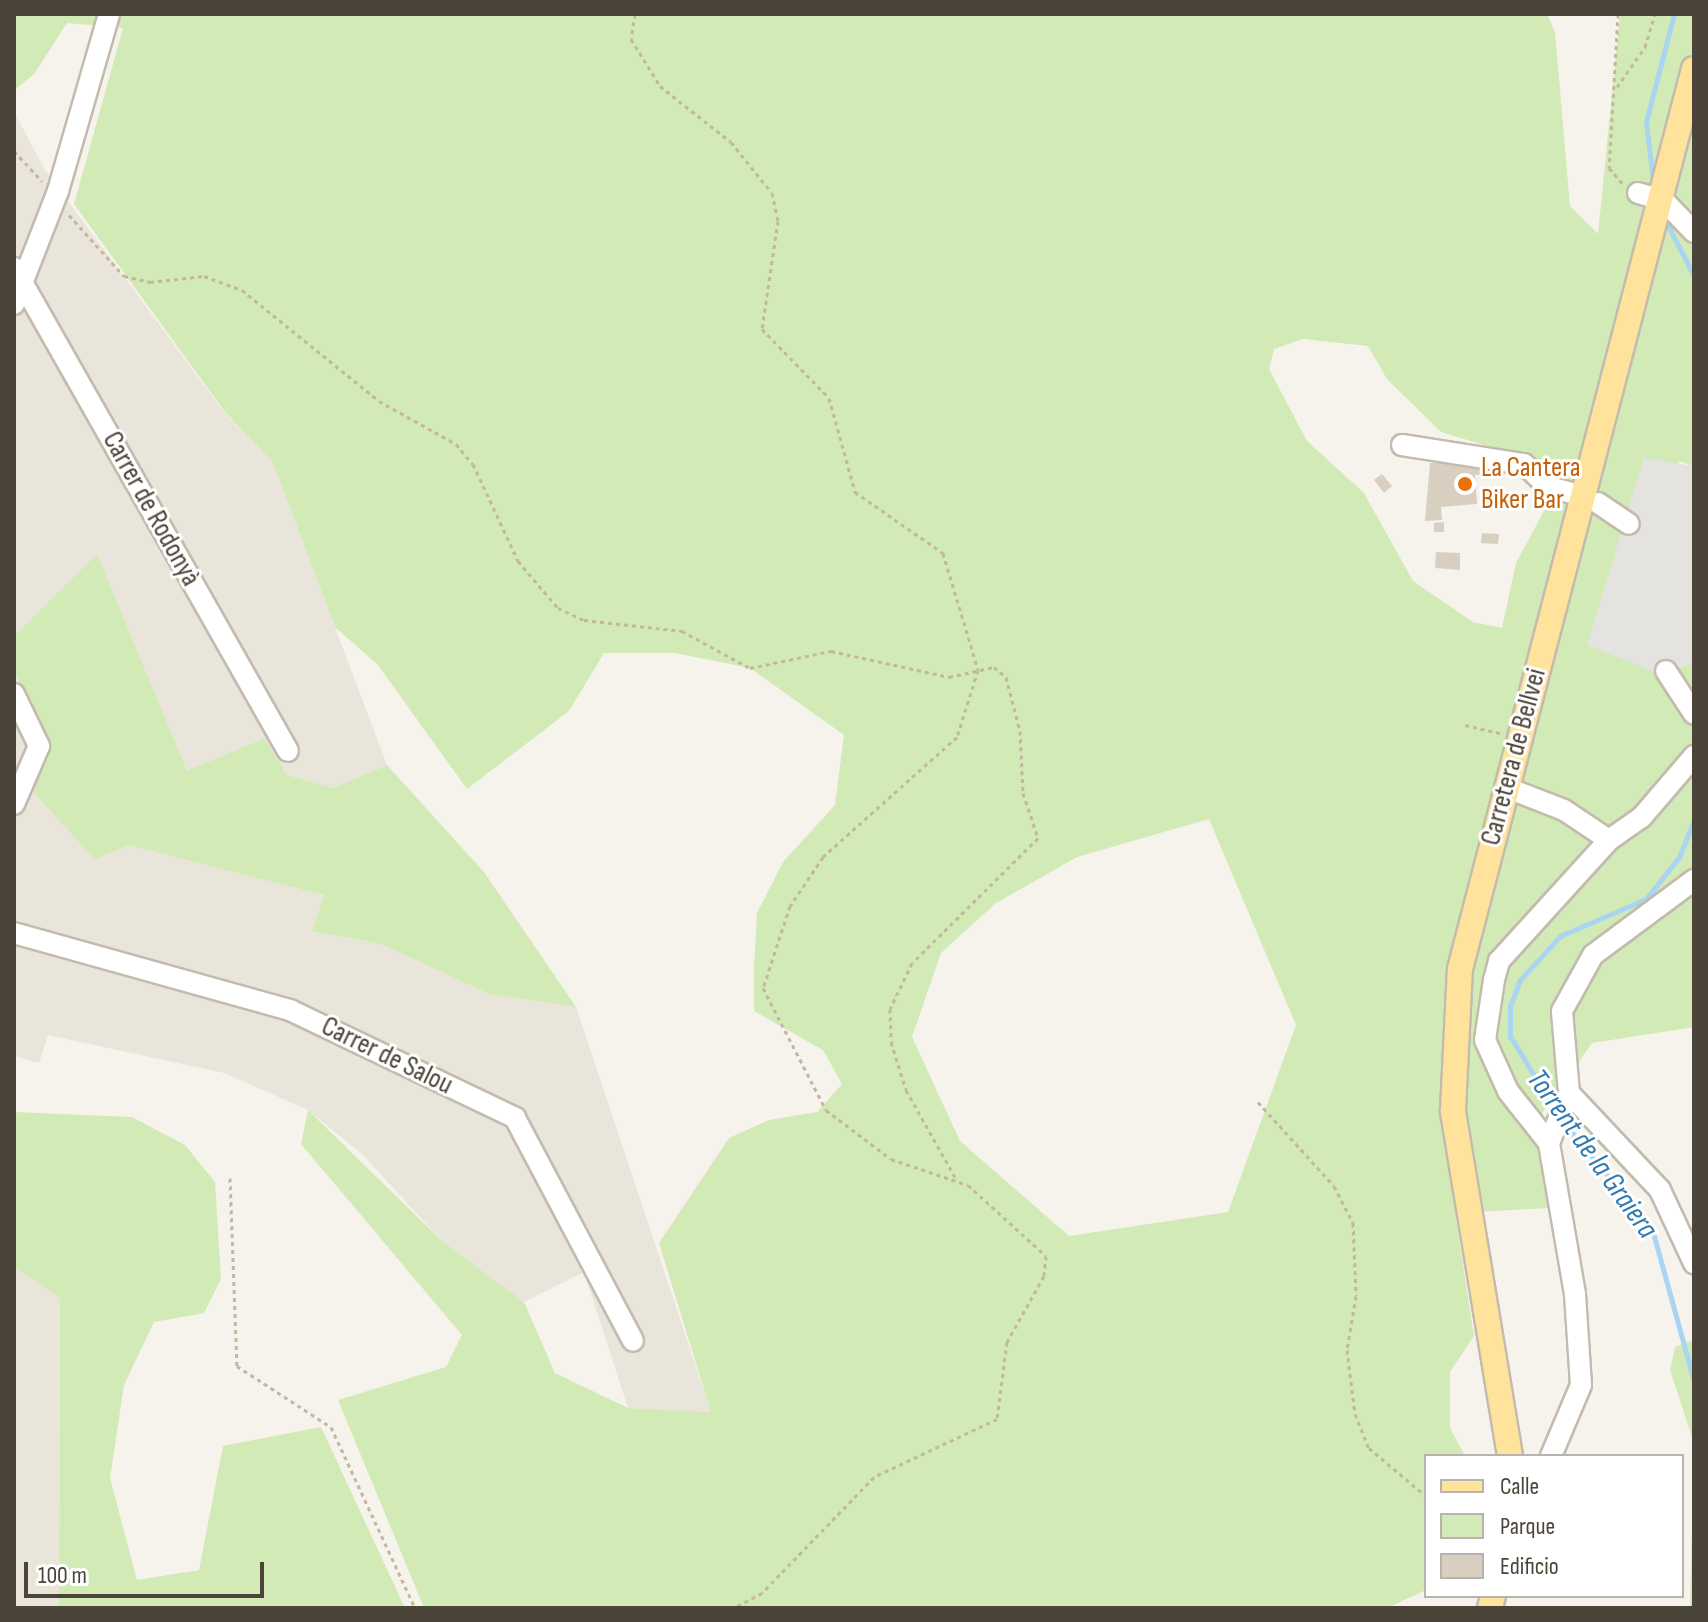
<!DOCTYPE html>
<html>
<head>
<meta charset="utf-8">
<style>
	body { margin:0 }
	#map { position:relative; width:1708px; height:1622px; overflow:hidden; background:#f6f3ec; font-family:"Sofia Sans Condensed",sans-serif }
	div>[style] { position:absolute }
	.residential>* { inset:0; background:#eae5da }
	.green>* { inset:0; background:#d2eab5 }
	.parking>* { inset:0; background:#e5e3e0 }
	.stream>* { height:5px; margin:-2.5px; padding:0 2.5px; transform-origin:2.5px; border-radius:2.5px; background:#a9d4f2 }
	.building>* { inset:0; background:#d8cfc1 }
	.path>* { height:3px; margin-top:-1.5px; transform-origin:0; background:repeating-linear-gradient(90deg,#c4b79f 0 4px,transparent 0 8px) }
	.roads { filter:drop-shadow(2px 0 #c2bbae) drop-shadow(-2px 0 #c2bbae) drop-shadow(0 2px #c2bbae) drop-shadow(0 -2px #c2bbae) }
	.minor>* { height:20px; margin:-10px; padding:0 10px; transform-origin:10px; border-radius:10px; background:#fff }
	.major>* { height:24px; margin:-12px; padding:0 12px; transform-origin:12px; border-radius:12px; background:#ffe39c }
	.dots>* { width:22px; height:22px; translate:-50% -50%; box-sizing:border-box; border:4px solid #fff; border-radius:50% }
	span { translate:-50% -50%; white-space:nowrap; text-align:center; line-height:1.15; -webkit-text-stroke:6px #fff; paint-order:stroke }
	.food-label { font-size:28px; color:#c56008 }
	.left { translate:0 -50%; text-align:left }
	.street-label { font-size:28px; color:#4b4439 }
	.water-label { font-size:30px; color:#2e7ab2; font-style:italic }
	.frame { position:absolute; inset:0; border:16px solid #4b4439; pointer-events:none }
	.legend { position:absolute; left:1424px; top:1454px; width:260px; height:144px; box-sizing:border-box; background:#fff; border:2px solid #b7b4b0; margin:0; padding:10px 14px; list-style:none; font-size:24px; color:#4b4439 }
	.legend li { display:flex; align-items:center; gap:16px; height:40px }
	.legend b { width:40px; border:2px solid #b7b4b0 }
	.scale { position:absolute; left:24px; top:1562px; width:240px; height:36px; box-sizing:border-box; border:4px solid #4b4439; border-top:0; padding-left:10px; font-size:24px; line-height:28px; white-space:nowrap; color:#4b4439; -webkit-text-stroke:6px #fff; paint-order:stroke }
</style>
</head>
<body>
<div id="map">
	<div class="residential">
		<i style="clip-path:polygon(14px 112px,45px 170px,224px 412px,273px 463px,387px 765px,333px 788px,287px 775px,263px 738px,187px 772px,97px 555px,14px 636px)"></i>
		<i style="clip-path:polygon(14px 670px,48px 747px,128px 845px,324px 895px,312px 931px,381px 944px,489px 994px,576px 1007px,711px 1412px,628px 1408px,584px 1272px,524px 1302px,441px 1240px,365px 1157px,308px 1110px,224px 1073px,48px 1035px,39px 1063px,14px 1056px)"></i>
		<i style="clip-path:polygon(14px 1267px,60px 1297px,59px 1608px,14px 1608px)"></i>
	</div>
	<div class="green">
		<i style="clip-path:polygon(evenodd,14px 14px,1547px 14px,1555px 32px,1570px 206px,1598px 234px,1620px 14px,1694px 14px,1694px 466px,1679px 461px,1665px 676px,1694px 661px,1694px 1027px,1592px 1043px,1540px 1116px,1550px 1208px,1455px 1213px,1474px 1336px,1450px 1372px,1450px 1428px,1465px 1456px,1426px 1456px,1426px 1590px,1387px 1608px,424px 1608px,338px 1400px,446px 1367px,462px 1335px,301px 1144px,308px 1110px,441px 1240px,524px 1302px,555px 1373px,628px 1408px,711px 1412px,659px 1243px,729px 1138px,769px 1120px,817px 1112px,842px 1084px,823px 1050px,754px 1011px,754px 967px,757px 913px,783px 862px,835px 805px,844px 735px,750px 668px,675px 653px,604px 653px,569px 711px,467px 789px,378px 665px,335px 627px,273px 463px,225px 412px,74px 204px,123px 28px,67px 23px,34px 74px,14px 91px,14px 14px,1303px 339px,1368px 346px,1387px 379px,1441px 432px,1556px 467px,1551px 498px,1516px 563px,1502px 628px,1473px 622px,1413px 581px,1364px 493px,1307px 441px,1269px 369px,1274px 349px,1303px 339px,14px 14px,1209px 819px,1296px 1025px,1228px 1212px,1069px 1236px,960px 1141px,912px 1037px,941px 953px,996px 903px,1077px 857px,1209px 819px)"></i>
		<i style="clip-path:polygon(97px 554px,187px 771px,264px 738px,287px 775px,333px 788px,387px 765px,484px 872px,576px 1007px,489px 994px,381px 944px,312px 931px,324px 895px,128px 845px,95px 859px,33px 792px,48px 747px,14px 670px,14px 636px)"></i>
		<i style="clip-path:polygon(14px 1112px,132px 1117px,185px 1145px,215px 1182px,221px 1279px,204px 1313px,154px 1322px,124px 1385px,110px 1478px,137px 1580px,199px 1570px,223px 1446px,321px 1427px,405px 1608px,59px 1608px,60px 1298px,14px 1267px)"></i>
		<i style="clip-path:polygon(1694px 1340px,1694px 1608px,1690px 1608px,1694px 1443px,1670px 1370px,1675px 1347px)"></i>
	</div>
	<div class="parking">
		<i style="clip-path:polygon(1644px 458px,1694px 466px,1694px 661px,1665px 676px,1587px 645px)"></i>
	</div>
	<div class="stream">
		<i style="left:1654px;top:188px;width:66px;rotate:-96.9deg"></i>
		<i style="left:1646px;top:122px;width:112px;rotate:-75.5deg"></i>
		<i style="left:1665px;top:220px;width:63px;rotate:62.6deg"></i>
		<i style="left:1555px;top:1110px;width:87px;rotate:-121.3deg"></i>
		<i style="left:1510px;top:1036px;width:30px;rotate:-90deg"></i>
		<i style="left:1510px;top:1006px;width:28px;rotate:-69deg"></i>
		<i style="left:1520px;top:980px;width:59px;rotate:-47.7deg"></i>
		<i style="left:1560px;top:936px;width:94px;rotate:-23.3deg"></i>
		<i style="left:1646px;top:899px;width:53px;rotate:-51.8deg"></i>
		<i style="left:1679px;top:857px;width:40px;rotate:-68deg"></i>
		<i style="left:1562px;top:1121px;width:141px;rotate:50.2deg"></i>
		<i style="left:1652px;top:1229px;width:159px;rotate:74.6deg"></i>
	</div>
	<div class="building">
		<i style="clip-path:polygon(1430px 463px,1493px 463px,1494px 473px,1475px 475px,1477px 504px,1441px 507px,1442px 520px,1425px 521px)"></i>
		<i style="clip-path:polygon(1382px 474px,1392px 486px,1384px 493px,1374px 480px)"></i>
		<i style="clip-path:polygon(1444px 522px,1444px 532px,1434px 532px,1434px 523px)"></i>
		<i style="clip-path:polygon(1482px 533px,1499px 534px,1498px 544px,1481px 543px)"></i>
		<i style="clip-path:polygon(1436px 552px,1460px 553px,1460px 570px,1435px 568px)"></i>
	</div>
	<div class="path">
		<i style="left:635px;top:14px;width:25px;rotate:99deg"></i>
		<i style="left:631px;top:39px;width:55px;rotate:58.3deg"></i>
		<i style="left:660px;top:86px;width:90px;rotate:38.3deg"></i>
		<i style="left:731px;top:142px;width:65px;rotate:51.2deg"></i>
		<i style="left:772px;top:193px;width:29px;rotate:78deg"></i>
		<i style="left:778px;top:221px;width:109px;rotate:98.4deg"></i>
		<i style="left:762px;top:329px;width:96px;rotate:45.8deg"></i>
		<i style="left:829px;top:398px;width:98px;rotate:74.5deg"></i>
		<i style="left:855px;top:492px;width:107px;rotate:34.7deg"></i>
		<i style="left:943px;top:553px;width:122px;rotate:73.3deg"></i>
		<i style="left:978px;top:670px;width:70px;rotate:107.4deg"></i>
		<i style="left:957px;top:737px;width:180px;rotate:138.2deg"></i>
		<i style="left:823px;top:857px;width:59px;rotate:124deg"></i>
		<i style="left:790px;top:906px;width:86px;rotate:108.2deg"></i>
		<i style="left:763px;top:988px;width:137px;rotate:62.7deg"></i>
		<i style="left:826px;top:1110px;width:81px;rotate:37deg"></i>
		<i style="left:891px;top:1159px;width:81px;rotate:18.7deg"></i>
		<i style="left:968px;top:1185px;width:105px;rotate:42.3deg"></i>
		<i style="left:1046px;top:1256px;width:20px;rotate:96deg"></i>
		<i style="left:1044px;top:1276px;width:76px;rotate:119.3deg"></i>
		<i style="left:1007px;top:1342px;width:78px;rotate:97.4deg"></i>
		<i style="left:997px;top:1419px;width:136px;rotate:154.8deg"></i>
		<i style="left:874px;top:1477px;width:161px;rotate:134deg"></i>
		<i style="left:762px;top:1593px;width:32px;rotate:152deg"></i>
		<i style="left:1618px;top:14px;width:154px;rotate:93.3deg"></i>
		<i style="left:1609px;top:168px;width:23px;rotate:49deg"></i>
		<i style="left:1617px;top:87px;width:49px;rotate:-55deg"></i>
		<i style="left:1645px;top:47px;width:34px;rotate:-73deg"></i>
		<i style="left:14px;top:151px;width:41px;rotate:47deg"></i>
		<i style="left:69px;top:215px;width:82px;rotate:48deg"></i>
		<i style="left:124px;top:276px;width:27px;rotate:13deg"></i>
		<i style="left:150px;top:282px;width:54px;rotate:-6.3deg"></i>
		<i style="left:204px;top:276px;width:40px;rotate:20.2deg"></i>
		<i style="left:242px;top:290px;width:176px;rotate:39deg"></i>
		<i style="left:379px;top:401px;width:88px;rotate:29.2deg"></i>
		<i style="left:456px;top:444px;width:26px;rotate:50deg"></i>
		<i style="left:473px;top:464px;width:107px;rotate:65.1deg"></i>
		<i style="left:518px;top:561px;width:62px;rotate:49.6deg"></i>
		<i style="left:558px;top:608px;width:29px;rotate:25deg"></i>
		<i style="left:584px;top:620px;width:99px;rotate:6.4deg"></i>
		<i style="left:682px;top:631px;width:77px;rotate:28.6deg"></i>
		<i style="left:750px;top:668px;width:83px;rotate:-11.9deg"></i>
		<i style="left:831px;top:651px;width:121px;rotate:12.4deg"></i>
		<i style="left:949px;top:677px;width:46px;rotate:-12.5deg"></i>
		<i style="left:994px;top:667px;width:16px;rotate:40deg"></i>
		<i style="left:1006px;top:677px;width:56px;rotate:75.5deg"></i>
		<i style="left:1020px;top:731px;width:62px;rotate:87.2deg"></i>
		<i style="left:1023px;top:793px;width:47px;rotate:71.6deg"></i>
		<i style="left:1038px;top:838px;width:177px;rotate:135.2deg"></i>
		<i style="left:912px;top:963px;width:51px;rotate:115.6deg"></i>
		<i style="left:890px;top:1009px;width:33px;rotate:88deg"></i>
		<i style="left:891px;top:1042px;width:50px;rotate:72.6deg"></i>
		<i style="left:906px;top:1090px;width:100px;rotate:60.6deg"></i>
		<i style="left:1465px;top:725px;width:36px;rotate:13deg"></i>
		<i style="left:1258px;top:1102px;width:113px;rotate:47.9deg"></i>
		<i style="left:1334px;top:1186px;width:42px;rotate:62.8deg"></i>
		<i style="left:1353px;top:1223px;width:73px;rotate:87.6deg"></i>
		<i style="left:1356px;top:1296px;width:55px;rotate:99.5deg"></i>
		<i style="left:1347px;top:1350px;width:64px;rotate:82.9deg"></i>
		<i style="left:1355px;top:1414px;width:37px;rotate:68deg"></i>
		<i style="left:1369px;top:1448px;width:75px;rotate:40.1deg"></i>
		<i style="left:230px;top:1178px;width:188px;rotate:87.9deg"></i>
		<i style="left:237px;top:1366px;width:112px;rotate:33deg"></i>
		<i style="left:331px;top:1427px;width:200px;rotate:65.1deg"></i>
	</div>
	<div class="roads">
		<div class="minor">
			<i style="left:1638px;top:193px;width:26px;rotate:16deg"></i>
			<i style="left:1663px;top:200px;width:45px;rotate:45.9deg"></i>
			<i style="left:14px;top:268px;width:555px;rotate:60.43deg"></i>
			<i style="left:14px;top:304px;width:121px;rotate:-68.7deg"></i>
			<i style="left:58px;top:191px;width:184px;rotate:-73.9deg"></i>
			<i style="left:1402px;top:445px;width:123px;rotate:8.9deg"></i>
			<i style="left:1524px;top:464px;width:34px;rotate:43deg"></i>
			<i style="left:1549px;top:487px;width:23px;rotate:15deg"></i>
			<i style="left:1598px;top:503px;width:37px;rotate:34deg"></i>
			<i style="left:1666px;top:671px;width:51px;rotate:56.9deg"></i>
			<i style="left:14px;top:694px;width:58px;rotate:64.3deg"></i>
			<i style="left:39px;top:746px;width:63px;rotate:113.3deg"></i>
			<i style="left:1505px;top:787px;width:63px;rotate:21.3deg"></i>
			<i style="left:1564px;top:810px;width:54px;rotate:33.7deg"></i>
			<i style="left:1609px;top:840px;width:39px;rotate:-35deg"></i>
			<i style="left:1641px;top:818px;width:82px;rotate:-49.5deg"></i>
			<i style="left:14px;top:933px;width:287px;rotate:15.6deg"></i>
			<i style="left:290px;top:1010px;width:250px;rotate:25.6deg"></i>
			<i style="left:515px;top:1118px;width:252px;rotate:62.1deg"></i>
			<i style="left:1569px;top:1093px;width:133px;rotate:46.8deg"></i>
			<i style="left:1660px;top:1190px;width:81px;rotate:65deg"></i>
			<i style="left:1549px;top:1143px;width:66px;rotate:-128.3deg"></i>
			<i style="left:1508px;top:1091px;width:56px;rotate:-114.3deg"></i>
			<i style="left:1485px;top:1040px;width:61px;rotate:-81.5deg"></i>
			<i style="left:1494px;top:980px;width:20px;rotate:-75deg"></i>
			<i style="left:1499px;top:961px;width:164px;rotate:-47.7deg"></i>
			<i style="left:1551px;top:1456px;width:77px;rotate:-67.1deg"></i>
			<i style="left:1581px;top:1385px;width:91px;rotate:-93.8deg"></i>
			<i style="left:1575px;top:1294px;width:153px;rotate:-99.8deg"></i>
			<i style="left:1549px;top:1143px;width:54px;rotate:-68.2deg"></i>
			<i style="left:1569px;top:1093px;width:82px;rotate:-94.9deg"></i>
			<i style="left:1562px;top:1011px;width:64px;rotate:-61deg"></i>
			<i style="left:1593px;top:955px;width:126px;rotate:-36.6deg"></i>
		</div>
		<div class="major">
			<i style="left:1510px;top:1456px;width:351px;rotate:-99.4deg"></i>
			<i style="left:1453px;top:1110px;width:141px;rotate:-87.2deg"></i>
			<i style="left:1460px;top:969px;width:930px;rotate:-75.43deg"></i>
			<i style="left:1490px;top:1608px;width:12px;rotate:-76deg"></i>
		</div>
	</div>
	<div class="dots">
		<i style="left:1465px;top:484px;background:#e8710a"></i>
	</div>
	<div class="food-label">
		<span class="left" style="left:1481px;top:484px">La Cantera<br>Biker Bar</span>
	</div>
	<div class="street-label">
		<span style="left:151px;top:509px;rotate:61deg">Carrer de Rodonyà</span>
		<span style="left:1514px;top:757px;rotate:-75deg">Carretera de Bellvei</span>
		<span style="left:387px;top:1056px;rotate:26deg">Carrer de Salou</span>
	</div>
	<div class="water-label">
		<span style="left:1592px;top:1154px;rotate:54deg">Torrent de la Graiera</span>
	</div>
	<div class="frame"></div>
	<ul class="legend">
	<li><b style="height:10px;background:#ffe39c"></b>Calle</li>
	<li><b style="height:22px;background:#d2eab5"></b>Parque</li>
	<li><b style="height:22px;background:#d8cfc1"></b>Edificio</li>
	</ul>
	<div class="scale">100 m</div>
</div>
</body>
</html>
